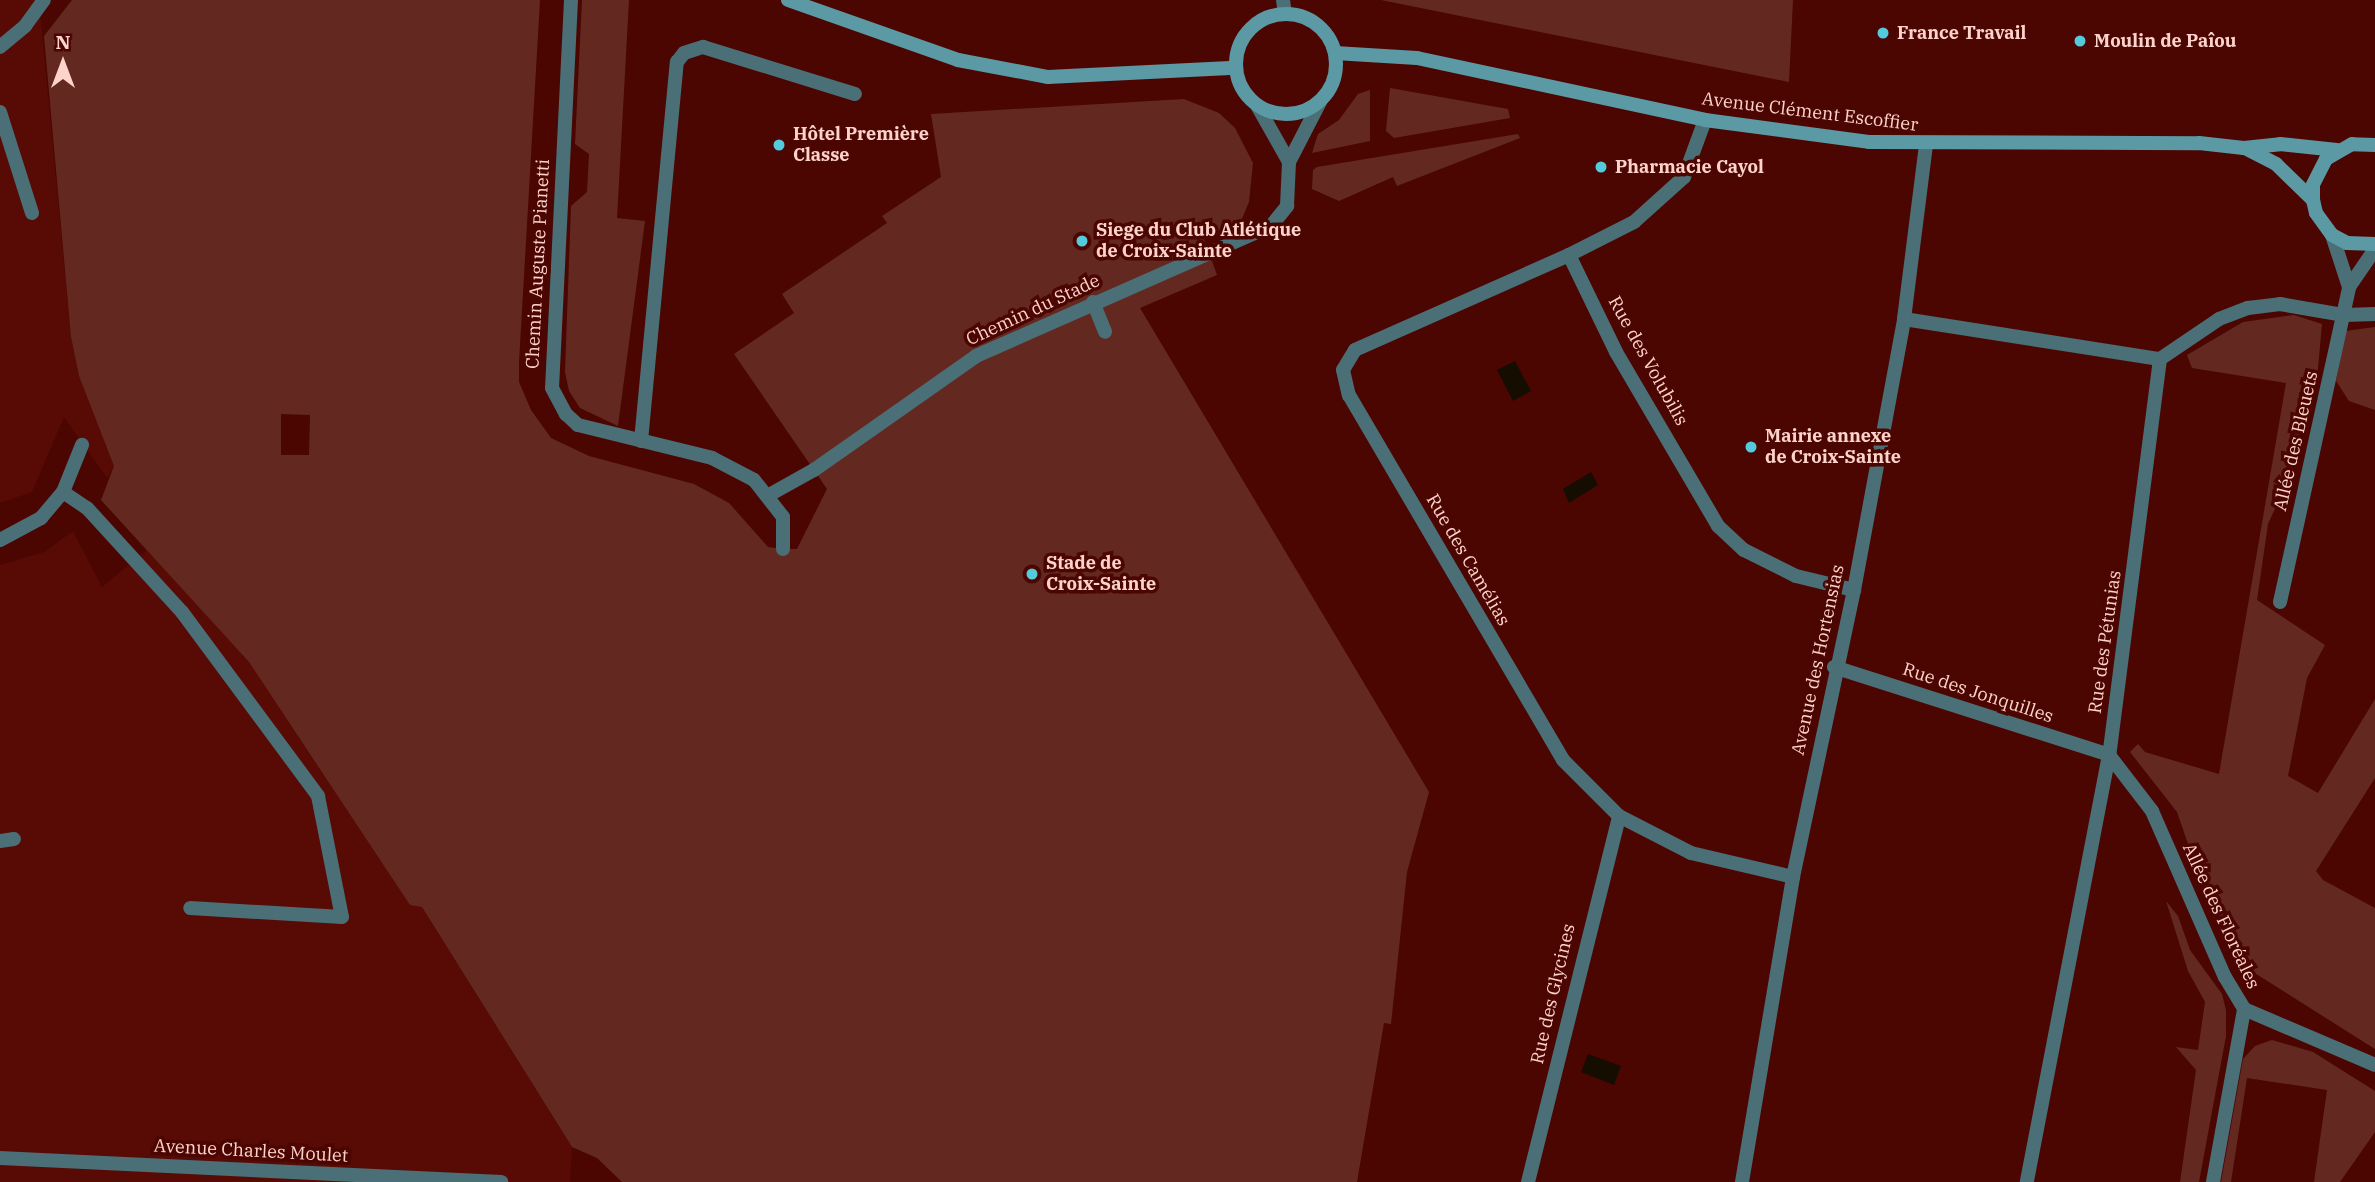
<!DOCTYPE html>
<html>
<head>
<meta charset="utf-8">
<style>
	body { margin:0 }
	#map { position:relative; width:2375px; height:1182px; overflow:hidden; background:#4b0602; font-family:"IBM Plex Serif",serif }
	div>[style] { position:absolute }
	.built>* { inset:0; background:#580a05 }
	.green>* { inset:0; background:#632921 }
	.water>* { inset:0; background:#150d00 }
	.lane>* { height:14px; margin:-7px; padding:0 7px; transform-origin:7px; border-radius:7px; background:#4a6f76 }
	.street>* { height:14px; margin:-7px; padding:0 7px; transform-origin:7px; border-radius:7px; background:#4a6f76 }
	.secondary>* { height:14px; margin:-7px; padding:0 7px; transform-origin:7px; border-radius:7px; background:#5b99a4 }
	.secondary>.ring { margin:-7px; padding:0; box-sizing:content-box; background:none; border:14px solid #5b99a4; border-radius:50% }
	.dots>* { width:19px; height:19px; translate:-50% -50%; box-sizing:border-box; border:4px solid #4b0602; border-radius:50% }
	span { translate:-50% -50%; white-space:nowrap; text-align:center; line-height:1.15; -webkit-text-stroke:7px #4b0602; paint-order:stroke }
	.poi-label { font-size:18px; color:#fed3cb; font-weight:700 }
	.left { translate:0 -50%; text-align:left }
	.street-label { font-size:18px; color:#fed3cb }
	.north { position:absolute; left:28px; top:28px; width:70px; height:70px; -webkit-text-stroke:5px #4b0602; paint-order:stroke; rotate:0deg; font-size:19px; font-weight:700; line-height:28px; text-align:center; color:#fed3cb }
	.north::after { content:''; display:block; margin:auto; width:24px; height:32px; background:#fed3cb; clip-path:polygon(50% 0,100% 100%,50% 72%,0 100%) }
</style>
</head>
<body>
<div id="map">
	<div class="built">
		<i style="clip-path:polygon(0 0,39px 0,71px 337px,79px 376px,114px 466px,107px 478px,64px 417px,32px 492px,0 503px)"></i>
		<i style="clip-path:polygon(73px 531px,102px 587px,147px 550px,249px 662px,410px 904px,422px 907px,572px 1147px,570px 1182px,0 1182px,0 565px,44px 552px)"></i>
	</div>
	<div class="green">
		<i style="clip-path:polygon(evenodd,72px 0,540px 0,519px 362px,519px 382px,531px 410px,551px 438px,589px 456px,694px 484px,729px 503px,768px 547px,783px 549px,797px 549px,827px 489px,734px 354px,794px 313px,782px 294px,887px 223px,882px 216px,941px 177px,931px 114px,1184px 99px,1219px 113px,1235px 128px,1253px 163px,1249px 202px,1241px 221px,1204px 239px,1217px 275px,1140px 308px,1429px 792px,1407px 872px,1391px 1024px,1384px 1023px,1357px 1182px,622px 1182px,597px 1158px,572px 1147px,422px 907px,410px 905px,249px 662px,101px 500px,114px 466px,79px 376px,71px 337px,44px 36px,72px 0,281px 414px,310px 415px,309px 455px,281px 455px,281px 414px)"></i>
		<i style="clip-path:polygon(582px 0,629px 0,617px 218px,645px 221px,618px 426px,580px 408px,569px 391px,565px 372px,571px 206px,587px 192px,589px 154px,575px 144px)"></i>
		<i style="clip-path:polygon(1381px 0,1793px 0,1789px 82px)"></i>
		<i style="clip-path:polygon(1390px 88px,1508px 109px,1510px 118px,1394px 138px,1386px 131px)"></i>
		<i style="clip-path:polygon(1370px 90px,1370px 141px,1312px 153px,1318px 134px,1339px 120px,1358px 94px)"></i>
		<i style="clip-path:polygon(1518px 134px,1520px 138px,1397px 186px,1393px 177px,1339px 201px,1312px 189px,1313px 170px,1317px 167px)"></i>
		<i style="clip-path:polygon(2294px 315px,2322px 324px,2317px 379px,2285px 487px,2268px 524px,2257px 600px,2325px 645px,2307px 678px,2288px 776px,2318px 793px,2375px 699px,2375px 778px,2316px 871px,2323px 880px,2375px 908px,2375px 1049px,2245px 967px,2216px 925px,2177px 812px,2130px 752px,2138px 744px,2145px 752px,2219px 774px,2286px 383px,2192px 368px,2187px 355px,2243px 322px)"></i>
		<i style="clip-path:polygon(2375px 327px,2375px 410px,2349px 401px,2336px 381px,2345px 331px)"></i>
		<i style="clip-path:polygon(2166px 901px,2178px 916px,2190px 950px,2222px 994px,2226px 1010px,2226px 1036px,2199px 1182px,2180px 1182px,2196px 1070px,2176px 1047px,2198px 1050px,2205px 1002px,2188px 971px)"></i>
		<i style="clip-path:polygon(2272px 1040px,2313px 1052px,2375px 1091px,2375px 1132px,2340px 1182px,2314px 1182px,2327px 1090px,2247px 1078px,2231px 1182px,2221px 1182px,2243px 1059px,2255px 1046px)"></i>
	</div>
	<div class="water">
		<i style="clip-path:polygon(1515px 361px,1531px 391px,1513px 401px,1497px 370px)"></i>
		<i style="clip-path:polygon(1591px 472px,1598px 485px,1569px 503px,1563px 489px)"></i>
		<i style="clip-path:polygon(1588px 1054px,1621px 1066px,1614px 1085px,1581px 1072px)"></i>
	</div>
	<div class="lane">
		<i style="left:1258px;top:107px;width:63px;rotate:60.6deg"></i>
		<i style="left:1289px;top:162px;width:68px;rotate:-62.7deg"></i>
		<i style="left:0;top:112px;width:106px;rotate:72.4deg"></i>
		<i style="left:1093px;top:302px;width:32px;rotate:68deg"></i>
		<i style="left:641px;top:441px;width:381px;rotate:-84.6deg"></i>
		<i style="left:677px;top:62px;width:11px;rotate:-52deg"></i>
		<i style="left:684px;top:53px;width:20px;rotate:-18deg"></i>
		<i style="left:703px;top:47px;width:159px;rotate:17.2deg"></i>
		<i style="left:63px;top:492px;width:29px;rotate:34deg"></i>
		<i style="left:87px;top:508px;width:141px;rotate:47.6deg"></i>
		<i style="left:182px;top:612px;width:229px;rotate:53.5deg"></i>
		<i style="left:318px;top:796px;width:123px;rotate:78.8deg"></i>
		<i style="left:342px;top:917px;width:152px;rotate:-176.6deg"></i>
		<i style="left:769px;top:495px;width:51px;rotate:-29.1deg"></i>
		<i style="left:814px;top:470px;width:198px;rotate:-35.1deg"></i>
		<i style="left:976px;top:356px;width:322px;rotate:-23.8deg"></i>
		<i style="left:1271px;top:226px;width:26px;rotate:-51deg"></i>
		<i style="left:1287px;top:206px;width:44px;rotate:-87.4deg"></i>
		<i style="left:0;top:841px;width:14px;rotate:-8deg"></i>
	</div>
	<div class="street">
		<i style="left:571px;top:0;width:388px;rotate:92.8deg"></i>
		<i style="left:552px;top:388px;width:30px;rotate:62deg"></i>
		<i style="left:566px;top:414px;width:16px;rotate:43deg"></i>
		<i style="left:578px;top:425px;width:138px;rotate:13.8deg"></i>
		<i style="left:712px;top:458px;width:47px;rotate:27.6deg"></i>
		<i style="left:754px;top:480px;width:47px;rotate:51.9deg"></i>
		<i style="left:783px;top:517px;width:32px;rotate:90deg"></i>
		<i style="left:1283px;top:0;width:14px;rotate:82deg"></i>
		<i style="left:0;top:47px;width:33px;rotate:-40deg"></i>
		<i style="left:25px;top:26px;width:32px;rotate:-54deg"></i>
		<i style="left:1705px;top:120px;width:61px;rotate:110.2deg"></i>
		<i style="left:1684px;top:177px;width:67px;rotate:138deg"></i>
		<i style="left:1634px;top:222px;width:73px;rotate:153.1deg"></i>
		<i style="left:1569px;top:255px;width:108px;rotate:64.1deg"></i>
		<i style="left:1616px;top:352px;width:202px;rotate:59.6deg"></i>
		<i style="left:1718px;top:526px;width:35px;rotate:43deg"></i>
		<i style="left:1744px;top:550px;width:58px;rotate:26.6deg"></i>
		<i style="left:1796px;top:576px;width:60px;rotate:13.6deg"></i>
		<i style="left:1569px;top:255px;width:234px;rotate:156.1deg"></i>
		<i style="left:1355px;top:350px;width:23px;rotate:121deg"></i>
		<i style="left:1343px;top:370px;width:26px;rotate:77deg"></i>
		<i style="left:1349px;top:395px;width:423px;rotate:59.6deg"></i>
		<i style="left:1563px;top:760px;width:79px;rotate:45deg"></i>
		<i style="left:1619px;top:816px;width:81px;rotate:27.2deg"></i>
		<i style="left:1691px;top:853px;width:105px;rotate:13.2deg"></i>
		<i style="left:2349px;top:287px;width:46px;rotate:-55.6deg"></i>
		<i style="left:1904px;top:319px;width:259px;rotate:8.9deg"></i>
		<i style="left:2160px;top:359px;width:399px;rotate:97.3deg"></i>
		<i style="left:2109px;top:755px;width:435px;rotate:100.9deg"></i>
		<i style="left:2160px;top:359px;width:71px;rotate:-34.1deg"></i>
		<i style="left:2219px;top:319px;width:31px;rotate:-21deg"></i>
		<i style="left:2248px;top:308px;width:32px;rotate:-7deg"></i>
		<i style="left:2280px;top:304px;width:65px;rotate:9.8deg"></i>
		<i style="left:2344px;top:315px;width:31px;rotate:-2deg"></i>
		<i style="left:0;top:540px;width:47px;rotate:-28.2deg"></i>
		<i style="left:41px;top:518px;width:34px;rotate:-50deg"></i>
		<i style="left:63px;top:492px;width:51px;rotate:-68deg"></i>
		<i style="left:2280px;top:602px;width:322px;rotate:-77.6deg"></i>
		<i style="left:2349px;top:287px;width:55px;rotate:-108.1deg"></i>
		<i style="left:1834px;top:667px;width:289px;rotate:17.7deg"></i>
		<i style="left:2109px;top:755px;width:71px;rotate:52.5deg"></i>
		<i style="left:2152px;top:811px;width:181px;rotate:66.3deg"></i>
		<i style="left:2225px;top:977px;width:37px;rotate:59deg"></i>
		<i style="left:2244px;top:1009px;width:142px;rotate:23.1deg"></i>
		<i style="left:0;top:1158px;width:502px;rotate:2.74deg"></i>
		<i style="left:1528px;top:1182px;width:377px;rotate:-76deg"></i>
		<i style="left:1742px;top:1182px;width:309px;rotate:-80.5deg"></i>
		<i style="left:1793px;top:877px;width:293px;rotate:-78deg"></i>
		<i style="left:1854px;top:590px;width:276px;rotate:-79.5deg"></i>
		<i style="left:1904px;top:319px;width:175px;rotate:-82.8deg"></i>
		<i style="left:2213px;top:1182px;width:176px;rotate:-79.8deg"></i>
	</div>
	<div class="secondary">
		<i style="left:788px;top:0;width:180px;rotate:19.4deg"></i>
		<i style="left:958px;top:60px;width:92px;rotate:10.7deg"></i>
		<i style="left:1048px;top:77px;width:187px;rotate:-2.8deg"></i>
		<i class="ring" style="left:1236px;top:14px;width:86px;height:86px"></i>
		<i style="left:1335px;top:53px;width:82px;rotate:3.5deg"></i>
		<i style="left:1417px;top:58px;width:295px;rotate:12.1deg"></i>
		<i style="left:1705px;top:120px;width:165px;rotate:7.6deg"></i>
		<i style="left:1869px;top:142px;width:330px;rotate:0.2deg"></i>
		<i style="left:2199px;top:143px;width:45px;rotate:6.3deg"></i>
		<i style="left:2244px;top:148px;width:36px;rotate:-6deg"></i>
		<i style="left:2280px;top:144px;width:57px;rotate:6deg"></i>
		<i style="left:2375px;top:145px;width:23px;rotate:-178deg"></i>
		<i style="left:2352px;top:144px;width:30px;rotate:150deg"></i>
		<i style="left:2326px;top:159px;width:29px;rotate:117deg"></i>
		<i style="left:2313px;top:185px;width:15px;rotate:90deg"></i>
		<i style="left:2313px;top:200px;width:13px;rotate:77deg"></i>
		<i style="left:2316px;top:213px;width:27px;rotate:54deg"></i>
		<i style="left:2332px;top:235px;width:17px;rotate:28deg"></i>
		<i style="left:2347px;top:243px;width:28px;rotate:2deg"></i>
		<i style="left:2245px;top:148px;width:35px;rotate:27deg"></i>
		<i style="left:2276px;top:164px;width:52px;rotate:44.2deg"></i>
	</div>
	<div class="dots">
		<i style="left:1883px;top:33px;background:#54cadd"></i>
		<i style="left:2080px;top:41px;background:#54cadd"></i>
		<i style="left:779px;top:145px;background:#54cadd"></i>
		<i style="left:1601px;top:167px;background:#54cadd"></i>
		<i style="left:1082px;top:241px;background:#54cadd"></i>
		<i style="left:1751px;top:447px;background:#54cadd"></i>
		<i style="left:1032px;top:574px;background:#54cadd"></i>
	</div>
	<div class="poi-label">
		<span class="left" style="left:1897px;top:33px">France Travail</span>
		<span class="left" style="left:2094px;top:41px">Moulin de Paîou</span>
		<span class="left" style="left:793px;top:145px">Hôtel Première<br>Classe</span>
		<span class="left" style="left:1615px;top:167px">Pharmacie Cayol</span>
		<span class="left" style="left:1096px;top:241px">Siege du Club Atlétique<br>de Croix-Sainte</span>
		<span class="left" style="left:1765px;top:447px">Mairie annexe<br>de Croix-Sainte</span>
		<span class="left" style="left:1046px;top:574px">Stade de<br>Croix-Sainte</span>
	</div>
	<div class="street-label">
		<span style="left:1810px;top:112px;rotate:7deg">Avenue Clément Escoffier</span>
		<span style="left:538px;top:264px;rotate:-87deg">Chemin Auguste Pianetti</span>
		<span style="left:1033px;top:310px;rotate:-25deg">Chemin du Stade</span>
		<span style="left:1648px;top:361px;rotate:61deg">Rue des Volubilis</span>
		<span style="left:2296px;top:441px;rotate:-77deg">Allée des Bleuets</span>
		<span style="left:1468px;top:560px;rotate:60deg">Rue des Camélias</span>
		<span style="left:2105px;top:642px;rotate:-82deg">Rue des Pétunias</span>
		<span style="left:1818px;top:660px;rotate:-78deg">Avenue des Hortensias</span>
		<span style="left:1978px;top:693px;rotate:18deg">Rue des Jonquilles</span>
		<span style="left:2221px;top:916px;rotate:65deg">Allée des Floréales</span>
		<span style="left:1553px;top:994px;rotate:-77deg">Rue des Glycines</span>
		<span style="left:251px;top:1151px;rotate:3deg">Avenue Charles Moulet</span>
	</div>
	<div class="north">N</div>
</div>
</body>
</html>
